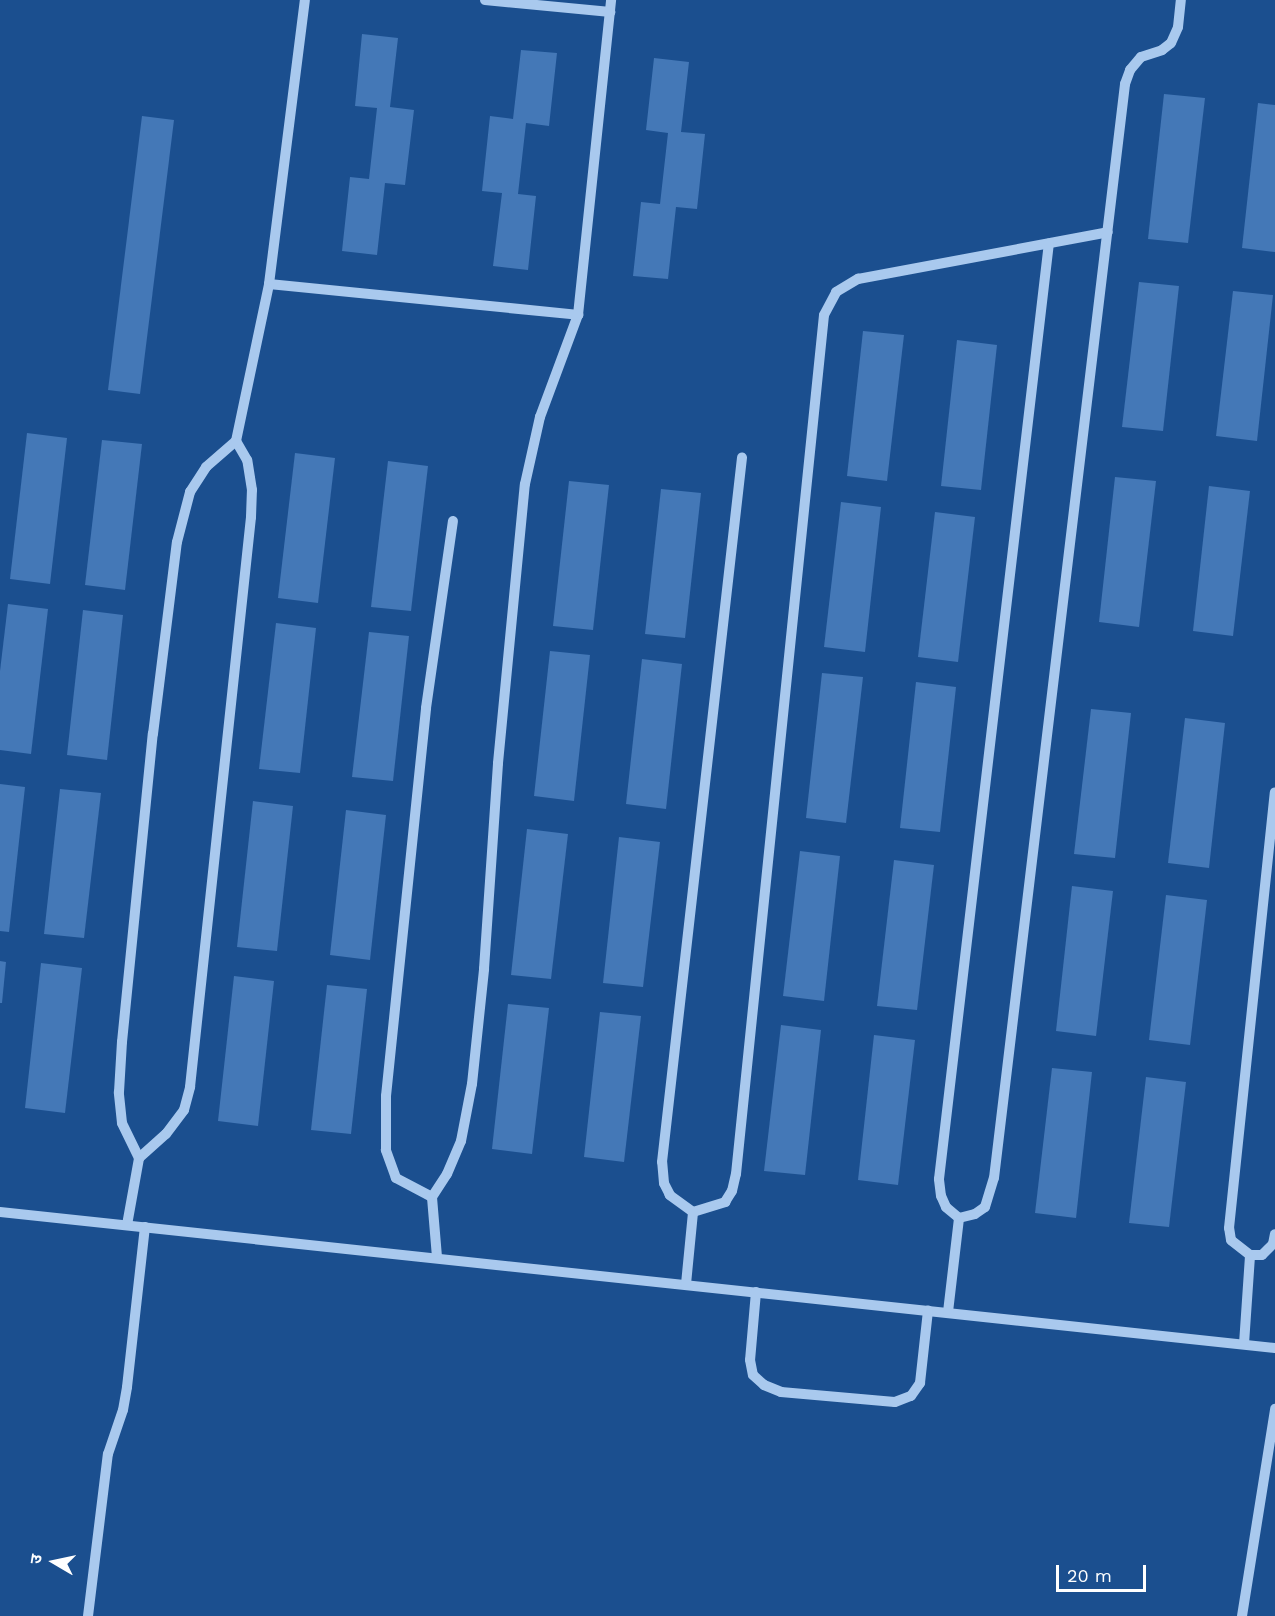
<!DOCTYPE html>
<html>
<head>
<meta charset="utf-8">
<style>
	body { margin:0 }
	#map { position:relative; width:1275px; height:1616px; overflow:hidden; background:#1b4f8f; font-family:"Work Sans","Noto Sans Devanagari",sans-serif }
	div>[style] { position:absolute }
	.building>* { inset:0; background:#4478b7 }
	.minor>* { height:10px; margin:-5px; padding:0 5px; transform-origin:5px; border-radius:5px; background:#a9c9ee }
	span { translate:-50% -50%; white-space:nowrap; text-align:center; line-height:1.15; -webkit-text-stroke:4.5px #1b4f8f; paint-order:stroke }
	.north { position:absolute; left:24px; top:1532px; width:60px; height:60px; -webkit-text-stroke:4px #1b4f8f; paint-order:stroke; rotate:279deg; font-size:16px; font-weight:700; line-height:24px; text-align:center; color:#fff }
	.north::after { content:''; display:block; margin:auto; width:21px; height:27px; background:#fff; clip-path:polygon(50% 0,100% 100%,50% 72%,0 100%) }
	.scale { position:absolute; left:1056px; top:1565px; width:90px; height:27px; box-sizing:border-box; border:3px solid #fff; border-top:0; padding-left:8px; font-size:18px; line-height:21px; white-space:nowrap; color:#fff; -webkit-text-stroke:4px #1b4f8f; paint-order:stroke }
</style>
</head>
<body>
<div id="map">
	<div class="building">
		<i style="clip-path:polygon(362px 34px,398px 38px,390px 107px,414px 110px,405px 185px,385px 183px,377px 255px,342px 251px,350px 177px,369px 179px,377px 108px,355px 106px)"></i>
		<i style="clip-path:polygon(521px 50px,557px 53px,549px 126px,526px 123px,518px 194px,536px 196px,528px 270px,493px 266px,502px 193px,482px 191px,490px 116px,513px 119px)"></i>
		<i style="clip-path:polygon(654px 58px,689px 62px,681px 132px,705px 134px,697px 209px,676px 207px,668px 279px,633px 276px,641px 202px,660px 204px,668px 133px,646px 130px)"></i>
		<i style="clip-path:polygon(1164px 94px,1205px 98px,1188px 243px,1148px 239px)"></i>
		<i style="clip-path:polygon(1258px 103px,1275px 105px,1275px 252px,1242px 248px)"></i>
		<i style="clip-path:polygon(142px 116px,174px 120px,140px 394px,108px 390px)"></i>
		<i style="clip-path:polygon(1139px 282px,1179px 286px,1163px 431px,1122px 427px)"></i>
		<i style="clip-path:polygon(1233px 291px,1273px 295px,1257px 441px,1216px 436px)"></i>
		<i style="clip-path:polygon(863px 331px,904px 335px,887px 481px,847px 476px)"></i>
		<i style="clip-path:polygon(957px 340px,997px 345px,981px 490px,941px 486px)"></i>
		<i style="clip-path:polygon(27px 433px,67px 438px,50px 584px,10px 579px)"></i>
		<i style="clip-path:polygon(102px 440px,142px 444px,125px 590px,85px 585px)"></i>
		<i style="clip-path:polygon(295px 453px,335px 458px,318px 603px,278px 598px)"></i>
		<i style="clip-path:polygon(388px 461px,428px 466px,411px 611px,371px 607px)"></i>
		<i style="clip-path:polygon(1115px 477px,1156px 481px,1139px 627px,1099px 622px)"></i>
		<i style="clip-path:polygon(569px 481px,609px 485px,593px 630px,553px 626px)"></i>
		<i style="clip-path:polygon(1209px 486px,1250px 491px,1233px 636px,1193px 631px)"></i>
		<i style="clip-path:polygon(661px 489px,701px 493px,685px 638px,645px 634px)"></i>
		<i style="clip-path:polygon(841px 502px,881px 507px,865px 652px,824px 647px)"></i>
		<i style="clip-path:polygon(935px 512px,975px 517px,958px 662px,918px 657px)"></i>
		<i style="clip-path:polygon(8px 604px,48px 609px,31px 754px,0 750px,0 671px)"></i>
		<i style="clip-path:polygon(83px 610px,123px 615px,107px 760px,67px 755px)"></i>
		<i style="clip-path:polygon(276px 623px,316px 628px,300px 773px,259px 769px)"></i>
		<i style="clip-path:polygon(369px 632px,409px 636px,393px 781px,352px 777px)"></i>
		<i style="clip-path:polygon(550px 651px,590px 655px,574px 801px,534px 796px)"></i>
		<i style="clip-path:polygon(642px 659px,682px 664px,666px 809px,626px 804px)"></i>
		<i style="clip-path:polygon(822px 673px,863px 677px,846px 823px,806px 818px)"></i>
		<i style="clip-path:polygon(916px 682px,956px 687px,940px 832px,900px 828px)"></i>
		<i style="clip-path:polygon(1091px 709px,1131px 713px,1115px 858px,1074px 854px)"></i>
		<i style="clip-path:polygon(1185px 718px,1225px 723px,1209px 868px,1168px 863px)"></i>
		<i style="clip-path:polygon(0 784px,25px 787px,9px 932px,0 931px)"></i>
		<i style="clip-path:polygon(60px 789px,101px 793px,84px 938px,44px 934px)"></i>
		<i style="clip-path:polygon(253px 801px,293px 806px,277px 951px,237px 947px)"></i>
		<i style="clip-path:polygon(346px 810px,386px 815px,370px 960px,330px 955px)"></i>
		<i style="clip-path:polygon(527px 829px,568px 834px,551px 979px,511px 975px)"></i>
		<i style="clip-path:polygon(619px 837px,660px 842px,643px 987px,603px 983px)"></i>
		<i style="clip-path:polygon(800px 851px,840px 856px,824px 1001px,783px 996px)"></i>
		<i style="clip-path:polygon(894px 860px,934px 865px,917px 1010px,877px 1006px)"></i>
		<i style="clip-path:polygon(1072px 886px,1113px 891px,1096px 1036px,1056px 1031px)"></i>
		<i style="clip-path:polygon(1166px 895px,1207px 900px,1190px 1045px,1149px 1040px)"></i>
		<i style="clip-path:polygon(0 961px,6px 962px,2px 1003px,0 1003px)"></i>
		<i style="clip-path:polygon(41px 963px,82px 968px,65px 1113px,25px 1108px)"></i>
		<i style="clip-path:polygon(234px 976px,274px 981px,258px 1126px,218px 1121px)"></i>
		<i style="clip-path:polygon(327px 985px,367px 989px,351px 1134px,311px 1130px)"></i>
		<i style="clip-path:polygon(508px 1004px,549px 1008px,532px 1154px,492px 1149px)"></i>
		<i style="clip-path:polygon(600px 1012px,641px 1016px,624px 1162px,584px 1157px)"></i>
		<i style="clip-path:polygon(781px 1025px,821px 1030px,805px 1175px,764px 1171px)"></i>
		<i style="clip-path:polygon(874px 1035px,915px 1040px,898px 1185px,858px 1180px)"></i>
		<i style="clip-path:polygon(1052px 1068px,1092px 1072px,1076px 1218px,1035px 1213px)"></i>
		<i style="clip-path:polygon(1146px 1077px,1186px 1082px,1169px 1227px,1129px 1223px)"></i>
	</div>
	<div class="minor">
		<i style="left:485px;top:0;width:126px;rotate:5.5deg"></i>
		<i style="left:269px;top:284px;width:311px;rotate:5.7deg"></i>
		<i style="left:578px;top:315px;width:317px;rotate:-84deg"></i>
		<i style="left:139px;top:1158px;width:36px;rotate:-42deg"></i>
		<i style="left:166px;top:1134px;width:30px;rotate:-53deg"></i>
		<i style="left:184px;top:1110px;width:24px;rotate:-75deg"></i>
		<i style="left:190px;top:1087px;width:573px;rotate:-83.89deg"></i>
		<i style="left:251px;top:517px;width:27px;rotate:-88deg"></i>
		<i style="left:252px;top:490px;width:30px;rotate:-99deg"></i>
		<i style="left:247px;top:460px;width:22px;rotate:-120deg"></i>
		<i style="left:432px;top:1197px;width:41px;rotate:-152.2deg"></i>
		<i style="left:396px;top:1178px;width:30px;rotate:-110deg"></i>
		<i style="left:386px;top:1150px;width:54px;rotate:-90deg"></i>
		<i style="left:386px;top:1096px;width:390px;rotate:-84.1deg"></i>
		<i style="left:426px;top:708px;width:189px;rotate:-81.8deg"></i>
		<i style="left:0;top:1212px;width:1282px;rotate:6.09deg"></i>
		<i style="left:693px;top:1212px;width:34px;rotate:-17deg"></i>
		<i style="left:725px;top:1202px;width:13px;rotate:-58deg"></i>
		<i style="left:732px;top:1191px;width:17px;rotate:-77deg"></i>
		<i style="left:736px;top:1174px;width:863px;rotate:-84.15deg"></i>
		<i style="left:824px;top:315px;width:26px;rotate:-62deg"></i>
		<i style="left:836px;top:292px;width:26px;rotate:-31deg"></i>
		<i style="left:858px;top:279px;width:254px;rotate:-10.6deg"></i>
		<i style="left:959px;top:1218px;width:16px;rotate:-14deg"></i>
		<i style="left:975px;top:1214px;width:12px;rotate:-35deg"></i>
		<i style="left:985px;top:1207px;width:30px;rotate:-73deg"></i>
		<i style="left:994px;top:1178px;width:1102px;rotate:-83.17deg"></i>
		<i style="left:1125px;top:84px;width:15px;rotate:-70deg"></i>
		<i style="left:1130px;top:70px;width:17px;rotate:-50deg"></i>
		<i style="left:1141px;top:57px;width:22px;rotate:-18deg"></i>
		<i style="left:1162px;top:50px;width:11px;rotate:-38deg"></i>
		<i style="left:1171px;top:43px;width:17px;rotate:-66deg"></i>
		<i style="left:1178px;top:27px;width:27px;rotate:-84deg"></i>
		<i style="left:127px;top:1225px;width:68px;rotate:-79.8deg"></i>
		<i style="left:139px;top:1158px;width:39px;rotate:-116deg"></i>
		<i style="left:122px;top:1123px;width:31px;rotate:-96deg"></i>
		<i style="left:119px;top:1092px;width:50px;rotate:-86.6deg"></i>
		<i style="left:122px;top:1042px;width:310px;rotate:-84.3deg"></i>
		<i style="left:153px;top:734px;width:193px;rotate:-82.9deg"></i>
		<i style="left:177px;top:542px;width:52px;rotate:-75.4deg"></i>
		<i style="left:190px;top:492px;width:30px;rotate:-57deg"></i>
		<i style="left:206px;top:467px;width:40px;rotate:-41deg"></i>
		<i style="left:236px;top:441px;width:160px;rotate:-78.1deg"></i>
		<i style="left:269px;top:284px;width:286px;rotate:-82.8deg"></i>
		<i style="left:1250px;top:1255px;width:24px;rotate:-142deg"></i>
		<i style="left:1231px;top:1240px;width:12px;rotate:-99deg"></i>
		<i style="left:1229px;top:1228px;width:438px;rotate:-84deg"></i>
		<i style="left:437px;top:1257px;width:60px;rotate:-94.8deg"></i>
		<i style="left:432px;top:1197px;width:27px;rotate:-57deg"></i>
		<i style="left:447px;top:1174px;width:36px;rotate:-67deg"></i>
		<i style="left:461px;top:1141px;width:58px;rotate:-79.1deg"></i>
		<i style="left:472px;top:1084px;width:116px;rotate:-84deg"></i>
		<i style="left:484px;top:969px;width:206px;rotate:-86.1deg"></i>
		<i style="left:498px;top:763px;width:280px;rotate:-84.5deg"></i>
		<i style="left:525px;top:484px;width:69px;rotate:-77.4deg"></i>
		<i style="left:540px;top:417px;width:109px;rotate:-69.6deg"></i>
		<i style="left:686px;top:1284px;width:72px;rotate:-84.4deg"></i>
		<i style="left:693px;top:1212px;width:29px;rotate:-144deg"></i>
		<i style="left:670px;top:1195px;width:13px;rotate:-117deg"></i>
		<i style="left:664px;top:1183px;width:21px;rotate:-95deg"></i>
		<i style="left:662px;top:1162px;width:709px;rotate:-83.52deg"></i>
		<i style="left:756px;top:1292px;width:68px;rotate:95deg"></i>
		<i style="left:750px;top:1360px;width:15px;rotate:79deg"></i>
		<i style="left:753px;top:1375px;width:15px;rotate:42deg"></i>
		<i style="left:764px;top:1385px;width:18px;rotate:22deg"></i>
		<i style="left:781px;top:1392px;width:114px;rotate:5deg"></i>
		<i style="left:895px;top:1402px;width:17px;rotate:-21deg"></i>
		<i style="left:911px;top:1396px;width:16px;rotate:-55deg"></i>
		<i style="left:920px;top:1383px;width:73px;rotate:-83.7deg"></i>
		<i style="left:948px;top:1312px;width:95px;rotate:-83.3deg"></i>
		<i style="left:959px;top:1218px;width:17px;rotate:-140deg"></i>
		<i style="left:946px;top:1207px;width:12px;rotate:-114deg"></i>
		<i style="left:941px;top:1196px;width:17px;rotate:-97deg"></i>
		<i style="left:939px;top:1179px;width:942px;rotate:-83.3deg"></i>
		<i style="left:1244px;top:1344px;width:89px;rotate:-86.1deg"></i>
		<i style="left:1250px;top:1255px;width:12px"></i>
		<i style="left:1262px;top:1255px;width:16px;rotate:-45deg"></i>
		<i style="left:1273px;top:1244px;width:10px;rotate:-79deg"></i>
		<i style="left:88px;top:1616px;width:163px;rotate:-83deg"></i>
		<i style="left:108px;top:1454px;width:46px;rotate:-71.2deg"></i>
		<i style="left:123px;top:1410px;width:23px;rotate:-80deg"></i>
		<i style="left:127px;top:1387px;width:161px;rotate:-83.6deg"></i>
		<i style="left:1242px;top:1616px;width:210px;rotate:-80.9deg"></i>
	</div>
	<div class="north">उ</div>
	<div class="scale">20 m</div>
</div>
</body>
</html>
